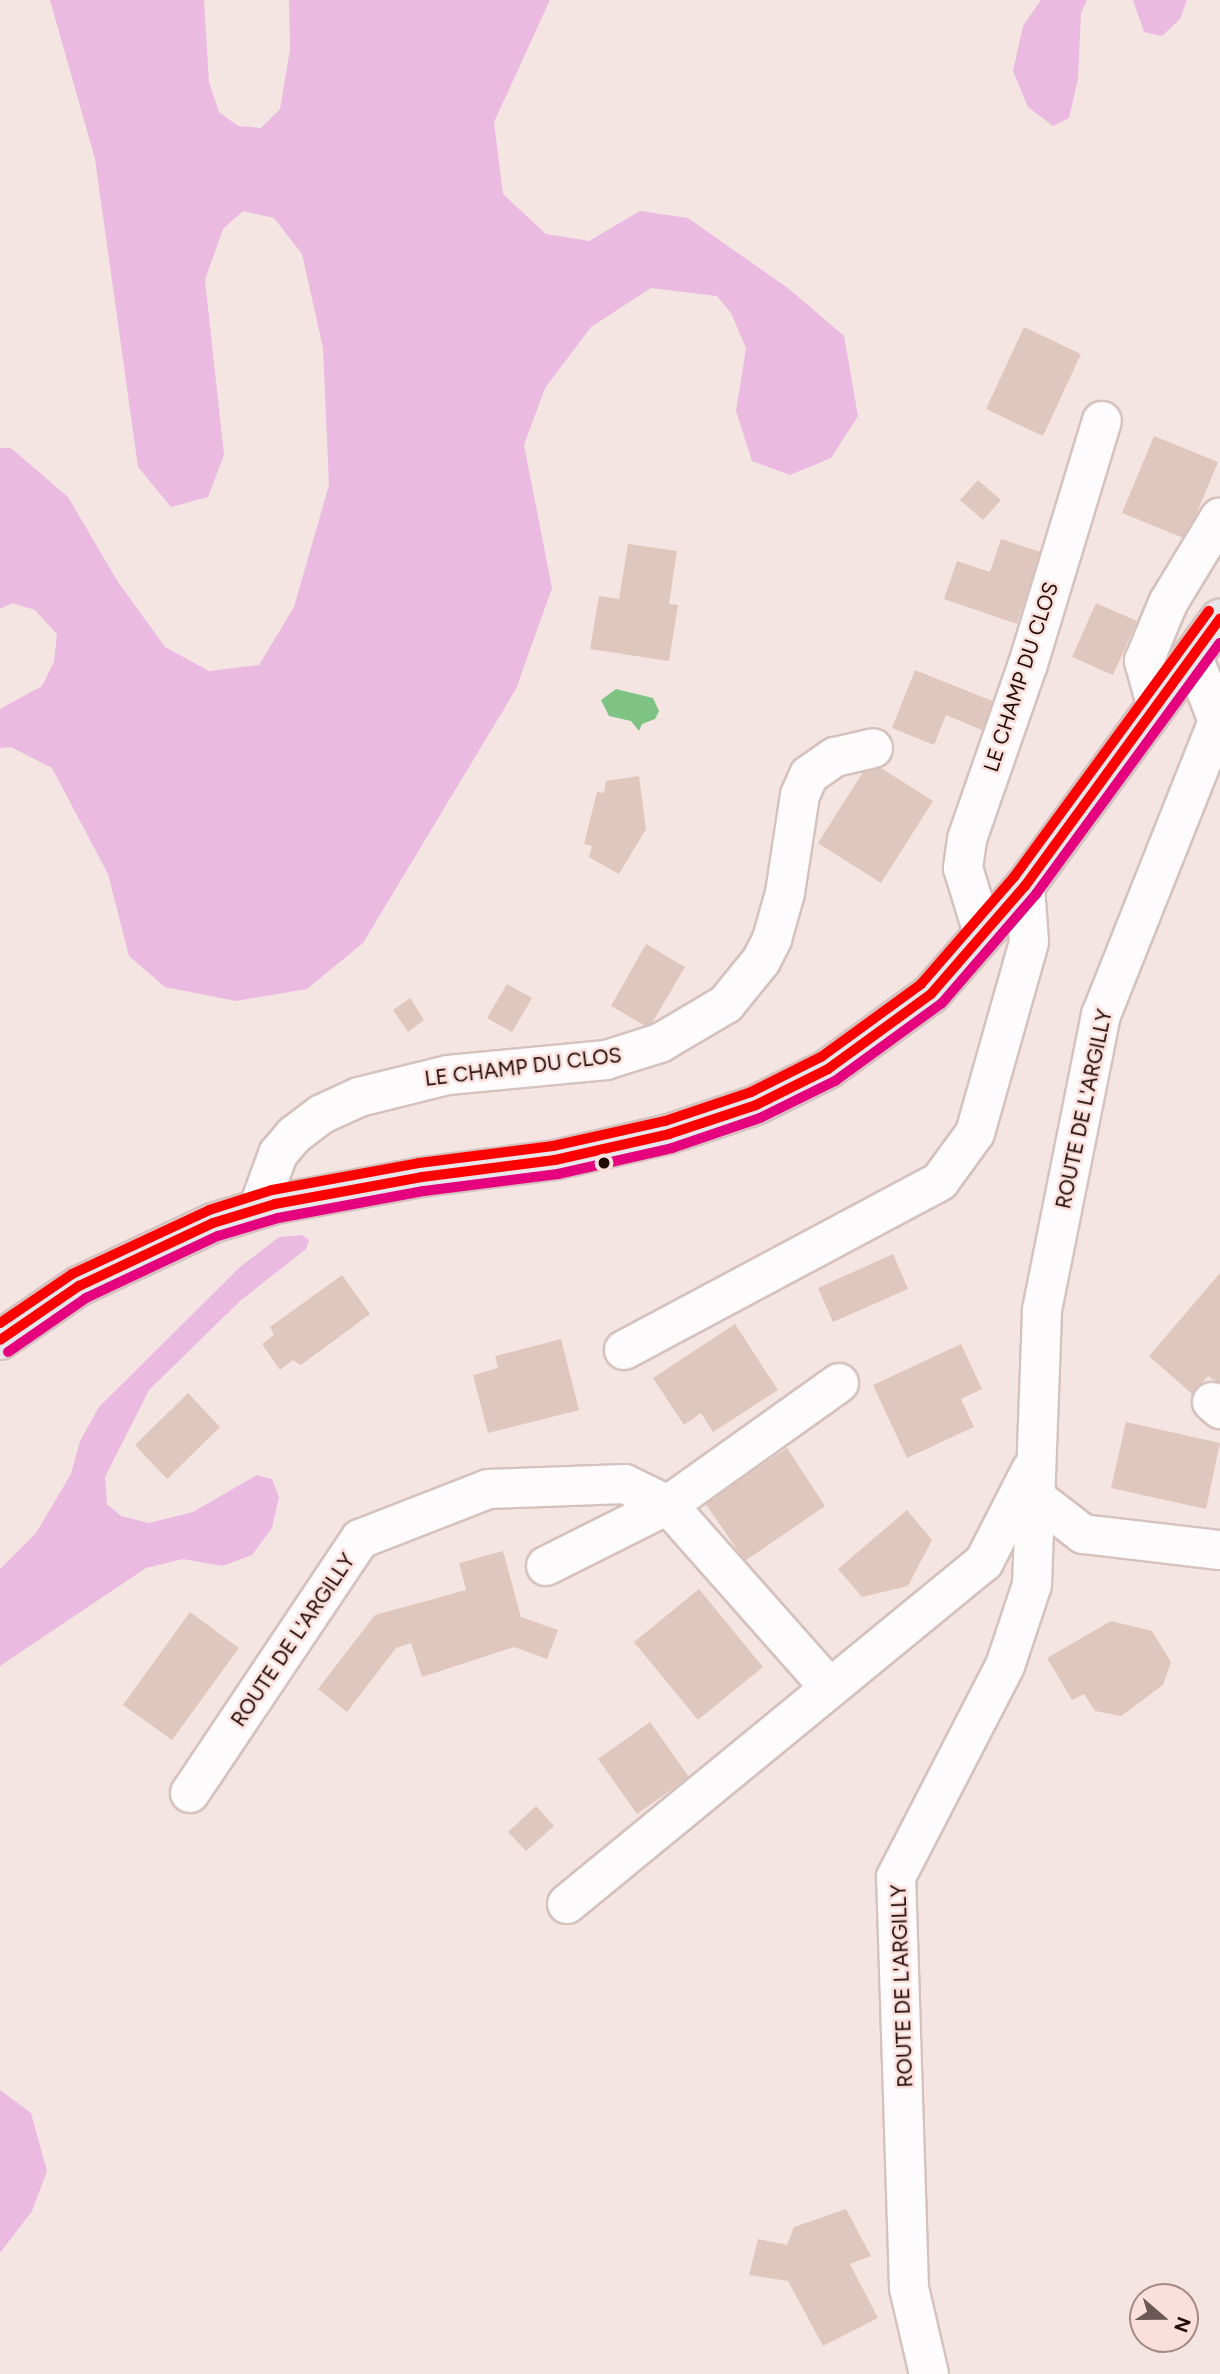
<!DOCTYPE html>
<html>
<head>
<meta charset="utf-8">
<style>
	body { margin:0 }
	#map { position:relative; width:1220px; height:2374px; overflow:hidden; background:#f4e5e2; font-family:Figtree,sans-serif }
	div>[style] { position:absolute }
	.green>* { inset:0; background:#eabae1 }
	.water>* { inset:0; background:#7ec384 }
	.building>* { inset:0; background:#e0c7bd }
	.roads { filter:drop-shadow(2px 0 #d5c1be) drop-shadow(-2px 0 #d5c1be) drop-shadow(0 2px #d5c1be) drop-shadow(0 -2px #d5c1be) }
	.minor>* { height:38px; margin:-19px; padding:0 19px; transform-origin:19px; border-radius:19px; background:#fdfbfb }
	.major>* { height:38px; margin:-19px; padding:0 19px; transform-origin:19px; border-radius:19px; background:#e6e6eb }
	.bus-1>* { height:10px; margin:-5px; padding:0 5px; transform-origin:5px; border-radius:5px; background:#f00 }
	.bus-2>* { height:10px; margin:-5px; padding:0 5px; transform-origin:5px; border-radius:5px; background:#e5007d }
	.bus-3>* { height:10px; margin:-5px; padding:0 5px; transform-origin:5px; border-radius:5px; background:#f00 }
	.dots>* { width:19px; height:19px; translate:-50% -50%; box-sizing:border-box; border:4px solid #fbdfdb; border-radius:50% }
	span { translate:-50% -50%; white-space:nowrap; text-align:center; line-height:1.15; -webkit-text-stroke:5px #fbdfdb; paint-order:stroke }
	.street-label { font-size:21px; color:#210b09 }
	.north { position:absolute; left:1129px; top:2283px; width:70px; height:70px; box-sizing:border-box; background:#fbdfdb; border:2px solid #a48a87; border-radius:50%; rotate:110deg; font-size:19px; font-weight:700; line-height:28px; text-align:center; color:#210b09 }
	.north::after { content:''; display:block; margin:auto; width:24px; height:32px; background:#6b5755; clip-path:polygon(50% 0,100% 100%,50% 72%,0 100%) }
</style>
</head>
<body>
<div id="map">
	<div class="green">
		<i style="clip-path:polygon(50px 0,204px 0,209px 82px,219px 112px,238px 126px,261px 128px,280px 109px,290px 49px,289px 0,550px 0,494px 122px,503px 194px,546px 234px,589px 241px,640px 211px,688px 218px,789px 289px,844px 336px,858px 416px,831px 458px,790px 475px,752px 461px,736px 411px,746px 348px,731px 313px,717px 296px,651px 288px,591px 327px,545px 388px,524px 445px,552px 588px,516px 689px,363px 943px,307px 989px,236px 1001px,165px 987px,129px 956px,108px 874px,52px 768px,11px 747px,0 748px,0 709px,42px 686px,54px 662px,57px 634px,35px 610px,12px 603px,0 609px,0 448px,11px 448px,68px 497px,118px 582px,165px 647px,209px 671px,259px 665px,294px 607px,329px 485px,323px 348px,302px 254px,274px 218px,243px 211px,223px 229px,205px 280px,224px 455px,208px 497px,171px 507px,138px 467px,95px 159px)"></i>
		<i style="clip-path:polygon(1041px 0,1087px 0,1081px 13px,1078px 79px,1069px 118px,1053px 126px,1028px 107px,1013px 71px,1023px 26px)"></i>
		<i style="clip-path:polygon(1133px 0,1187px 0,1180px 19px,1162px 36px,1144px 32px)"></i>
		<i style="clip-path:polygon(302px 1235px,309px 1240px,306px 1249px,240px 1301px,149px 1390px,105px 1477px,107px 1504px,121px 1516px,149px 1523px,193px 1512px,257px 1475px,272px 1479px,279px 1497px,272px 1528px,252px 1555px,222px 1566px,183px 1559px,146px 1568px,0 1666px,0 1569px,36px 1533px,71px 1474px,80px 1441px,99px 1407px,240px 1267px,279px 1237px)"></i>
		<i style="clip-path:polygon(0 2090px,31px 2113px,47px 2171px,32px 2211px,0 2253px)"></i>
	</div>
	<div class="water">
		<i style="clip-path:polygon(616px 689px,653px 698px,659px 711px,655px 719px,642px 724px,639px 731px,631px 721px,609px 716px,601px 700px)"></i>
	</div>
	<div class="building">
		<i style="clip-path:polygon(1024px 327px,1081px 354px,1043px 436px,986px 409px)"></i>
		<i style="clip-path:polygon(1154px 436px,1218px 462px,1186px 539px,1122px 513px)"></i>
		<i style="clip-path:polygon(978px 480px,1001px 500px,983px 520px,960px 500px)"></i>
		<i style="clip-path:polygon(1001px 539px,1041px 552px,1017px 624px,944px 599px,957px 561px,990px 572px)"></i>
		<i style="clip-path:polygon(628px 544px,677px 551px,669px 604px,678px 605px,669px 661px,590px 649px,599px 596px,619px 599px)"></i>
		<i style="clip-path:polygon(1096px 603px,1137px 621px,1113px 675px,1072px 657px)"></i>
		<i style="clip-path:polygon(915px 670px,995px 702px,984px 731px,946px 715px,934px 745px,892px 728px)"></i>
		<i style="clip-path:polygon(870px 761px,933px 801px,881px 883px,818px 843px)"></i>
		<i style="clip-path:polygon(639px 776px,646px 829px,619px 874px,589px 857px,592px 846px,584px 844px,597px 792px,604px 793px,606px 781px)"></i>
		<i style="clip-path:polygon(646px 944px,685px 967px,649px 1028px,611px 1006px)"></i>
		<i style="clip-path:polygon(507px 984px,532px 998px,512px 1032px,487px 1018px)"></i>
		<i style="clip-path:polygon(410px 998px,424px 1020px,408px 1032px,393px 1010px)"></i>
		<i style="clip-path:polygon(893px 1254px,908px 1289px,833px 1322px,818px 1288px)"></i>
		<i style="clip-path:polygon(1220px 1273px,1220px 1384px,1208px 1376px,1192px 1394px,1149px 1356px)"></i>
		<i style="clip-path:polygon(342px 1275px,370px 1314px,301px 1365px,293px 1360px,280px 1370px,262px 1344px,274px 1335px,270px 1327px)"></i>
		<i style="clip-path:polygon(735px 1324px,778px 1390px,713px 1432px,701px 1413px,684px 1425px,653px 1378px)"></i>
		<i style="clip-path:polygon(561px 1339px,579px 1410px,488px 1433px,473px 1375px,498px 1368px,495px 1356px)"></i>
		<i style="clip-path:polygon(961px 1344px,982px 1389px,961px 1399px,974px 1427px,907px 1458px,873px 1385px)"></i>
		<i style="clip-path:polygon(188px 1393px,220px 1427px,167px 1479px,135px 1445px)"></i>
		<i style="clip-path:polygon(1126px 1422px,1220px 1443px,1206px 1509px,1111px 1488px)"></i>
		<i style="clip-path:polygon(787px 1448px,825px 1506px,745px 1561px,705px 1503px)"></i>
		<i style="clip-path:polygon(907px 1510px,932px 1540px,908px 1586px,862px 1597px,838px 1569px)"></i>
		<i style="clip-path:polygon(503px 1551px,521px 1617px,558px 1630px,547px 1659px,514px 1647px,422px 1677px,411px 1643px,396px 1648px,347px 1712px,318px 1689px,375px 1615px,466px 1590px,459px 1563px)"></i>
		<i style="clip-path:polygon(699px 1589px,763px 1667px,698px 1720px,634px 1642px)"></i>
		<i style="clip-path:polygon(190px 1612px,239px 1648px,172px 1740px,123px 1705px)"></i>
		<i style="clip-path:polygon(1111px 1621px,1152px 1631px,1171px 1662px,1163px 1685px,1121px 1716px,1095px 1711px,1084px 1694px,1072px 1700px,1047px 1658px)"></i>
		<i style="clip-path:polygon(650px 1722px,689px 1777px,637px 1814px,598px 1759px)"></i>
		<i style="clip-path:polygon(536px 1806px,554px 1826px,526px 1851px,508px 1832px)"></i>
		<i style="clip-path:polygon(846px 2209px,871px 2256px,850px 2264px,878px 2318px,823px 2346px,788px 2281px,749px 2275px,758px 2239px,787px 2245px,794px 2227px)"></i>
	</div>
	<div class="roads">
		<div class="minor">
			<i style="left:1156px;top:704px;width:45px;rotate:-105.6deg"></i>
			<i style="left:1144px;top:661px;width:63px;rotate:-67.5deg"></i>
			<i style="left:1168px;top:603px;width:100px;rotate:-58.8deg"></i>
			<i style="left:983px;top:933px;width:68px;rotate:-107.1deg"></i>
			<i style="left:963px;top:868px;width:29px;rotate:-82deg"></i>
			<i style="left:967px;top:839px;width:185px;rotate:-70.8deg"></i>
			<i style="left:1028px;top:664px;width:254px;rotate:-73.1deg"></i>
			<i style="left:258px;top:1209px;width:59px;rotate:-70deg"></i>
			<i style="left:278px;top:1154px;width:25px;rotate:-50deg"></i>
			<i style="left:294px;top:1135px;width:35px;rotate:-37deg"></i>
			<i style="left:322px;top:1114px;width:41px;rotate:-24.7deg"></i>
			<i style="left:359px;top:1097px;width:92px;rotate:-13.9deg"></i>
			<i style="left:448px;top:1075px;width:159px;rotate:-5.4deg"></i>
			<i style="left:606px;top:1060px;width:57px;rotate:-17.5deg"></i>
			<i style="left:660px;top:1043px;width:77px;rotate:-30.6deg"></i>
			<i style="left:726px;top:1004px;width:55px;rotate:-50.9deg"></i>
			<i style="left:761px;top:961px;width:25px;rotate:-63deg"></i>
			<i style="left:772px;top:939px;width:48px;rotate:-74.2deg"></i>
			<i style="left:785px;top:893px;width:99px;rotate:-81.3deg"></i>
			<i style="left:800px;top:795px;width:22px;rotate:-66deg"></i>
			<i style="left:809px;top:775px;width:32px;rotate:-35deg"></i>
			<i style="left:835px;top:757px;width:39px;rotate:-13deg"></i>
			<i style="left:624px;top:1350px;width:358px;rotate:-28.1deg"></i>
			<i style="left:940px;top:1181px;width:59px;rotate:-53.9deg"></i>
			<i style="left:975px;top:1133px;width:198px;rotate:-74.2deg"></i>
			<i style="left:1029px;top:942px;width:56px;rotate:-94.1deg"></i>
			<i style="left:1212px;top:1402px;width:11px;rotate:41deg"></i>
			<i style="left:1035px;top:1497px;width:61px;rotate:37.6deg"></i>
			<i style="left:1083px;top:1534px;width:138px;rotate:6.7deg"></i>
			<i style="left:546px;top:1566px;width:136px;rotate:-26.6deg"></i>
			<i style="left:668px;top:1505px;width:210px;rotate:-35.5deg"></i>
			<i style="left:190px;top:1793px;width:306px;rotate:-56.2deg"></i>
			<i style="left:360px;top:1539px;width:137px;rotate:-21.3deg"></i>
			<i style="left:488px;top:1489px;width:137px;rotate:-2.1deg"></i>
			<i style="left:625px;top:1484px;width:48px;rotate:26deg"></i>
			<i style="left:668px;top:1505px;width:244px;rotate:48.5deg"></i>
			<i style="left:567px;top:1904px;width:539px;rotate:-39.36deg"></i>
			<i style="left:984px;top:1562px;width:103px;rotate:-62.9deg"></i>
			<i style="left:929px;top:2374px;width:88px;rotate:-103.1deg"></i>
			<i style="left:909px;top:2288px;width:411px;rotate:-91.8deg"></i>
			<i style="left:896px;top:1877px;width:237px;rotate:-62.7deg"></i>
			<i style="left:1005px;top:1666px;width:85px;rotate:-71.6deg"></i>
			<i style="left:1032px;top:1585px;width:275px;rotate:-87.9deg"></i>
			<i style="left:1042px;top:1310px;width:301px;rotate:-78.7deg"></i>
			<i style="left:1101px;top:1015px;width:316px;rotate:-68.3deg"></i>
			<i style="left:1218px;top:721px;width:69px;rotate:-111.3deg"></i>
		</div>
		<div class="major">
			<i style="left:0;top:1340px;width:96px;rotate:-34.4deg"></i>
			<i style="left:79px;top:1286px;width:148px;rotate:-25.2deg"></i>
			<i style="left:213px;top:1223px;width:65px;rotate:-17deg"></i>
			<i style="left:275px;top:1204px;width:149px;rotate:-10.4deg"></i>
			<i style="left:422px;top:1177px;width:134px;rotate:-7.3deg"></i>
			<i style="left:555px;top:1160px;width:117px;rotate:-12.8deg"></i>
			<i style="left:669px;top:1134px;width:92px;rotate:-18.4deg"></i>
			<i style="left:756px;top:1105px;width:80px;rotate:-26.6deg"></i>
			<i style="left:828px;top:1069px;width:127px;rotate:-36.1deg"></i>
			<i style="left:931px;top:994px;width:143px;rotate:-49deg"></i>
			<i style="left:1025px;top:886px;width:331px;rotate:-53.9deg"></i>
		</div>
	</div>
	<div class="bus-1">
		<i style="left:0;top:1340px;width:96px;rotate:-34.4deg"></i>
		<i style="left:79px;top:1286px;width:148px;rotate:-25.2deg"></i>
		<i style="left:213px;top:1223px;width:65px;rotate:-17deg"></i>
		<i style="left:275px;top:1204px;width:149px;rotate:-10.4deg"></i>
		<i style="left:422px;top:1177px;width:134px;rotate:-7.3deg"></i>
		<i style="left:555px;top:1160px;width:117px;rotate:-12.8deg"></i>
		<i style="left:669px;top:1134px;width:92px;rotate:-18.4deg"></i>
		<i style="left:756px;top:1105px;width:80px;rotate:-26.6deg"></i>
		<i style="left:828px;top:1069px;width:127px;rotate:-36.1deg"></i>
		<i style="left:931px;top:994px;width:143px;rotate:-49deg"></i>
		<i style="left:1025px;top:886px;width:331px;rotate:-53.9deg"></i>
	</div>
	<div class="bus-2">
		<i style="left:8px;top:1352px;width:95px;rotate:-34.7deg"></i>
		<i style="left:86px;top:1298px;width:146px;rotate:-25.2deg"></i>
		<i style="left:218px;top:1236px;width:63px;rotate:-16.7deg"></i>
		<i style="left:278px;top:1218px;width:148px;rotate:-10.5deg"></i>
		<i style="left:424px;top:1191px;width:135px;rotate:-7.2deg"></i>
		<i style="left:558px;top:1174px;width:117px;rotate:-12.8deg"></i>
		<i style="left:672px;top:1148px;width:93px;rotate:-18.8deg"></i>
		<i style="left:760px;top:1118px;width:84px;rotate:-26.3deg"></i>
		<i style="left:835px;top:1081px;width:132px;rotate:-36.1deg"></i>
		<i style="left:942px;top:1003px;width:144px;rotate:-49.2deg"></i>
		<i style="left:1036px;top:894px;width:311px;rotate:-53.8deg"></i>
	</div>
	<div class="bus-3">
		<i style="left:0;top:1323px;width:87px;rotate:-34.2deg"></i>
		<i style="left:72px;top:1274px;width:151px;rotate:-25deg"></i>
		<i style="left:209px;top:1210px;width:66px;rotate:-17.6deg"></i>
		<i style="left:272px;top:1190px;width:149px;rotate:-10.4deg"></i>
		<i style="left:419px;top:1163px;width:135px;rotate:-7.2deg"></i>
		<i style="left:553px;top:1146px;width:115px;rotate:-12.6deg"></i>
		<i style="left:665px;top:1121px;width:91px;rotate:-18.6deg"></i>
		<i style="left:751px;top:1092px;width:78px;rotate:-26.6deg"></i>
		<i style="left:821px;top:1057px;width:124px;rotate:-36.1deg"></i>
		<i style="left:921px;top:984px;width:142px;rotate:-49deg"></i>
		<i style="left:1014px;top:877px;width:330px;rotate:-53.8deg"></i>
	</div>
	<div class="dots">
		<i style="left:604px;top:1163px;background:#210b09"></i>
	</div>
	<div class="street-label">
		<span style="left:1021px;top:677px;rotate:-72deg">LE CHAMP DU CLOS</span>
		<span style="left:523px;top:1067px;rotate:-7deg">LE CHAMP DU CLOS</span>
		<span style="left:1084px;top:1109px;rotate:-78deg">ROUTE DE L'ARGILLY</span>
		<span style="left:293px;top:1640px;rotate:-56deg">ROUTE DE L'ARGILLY</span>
		<span style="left:902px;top:1986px;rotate:-92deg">ROUTE DE L'ARGILLY</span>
	</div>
	<div class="north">N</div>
</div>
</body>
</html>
